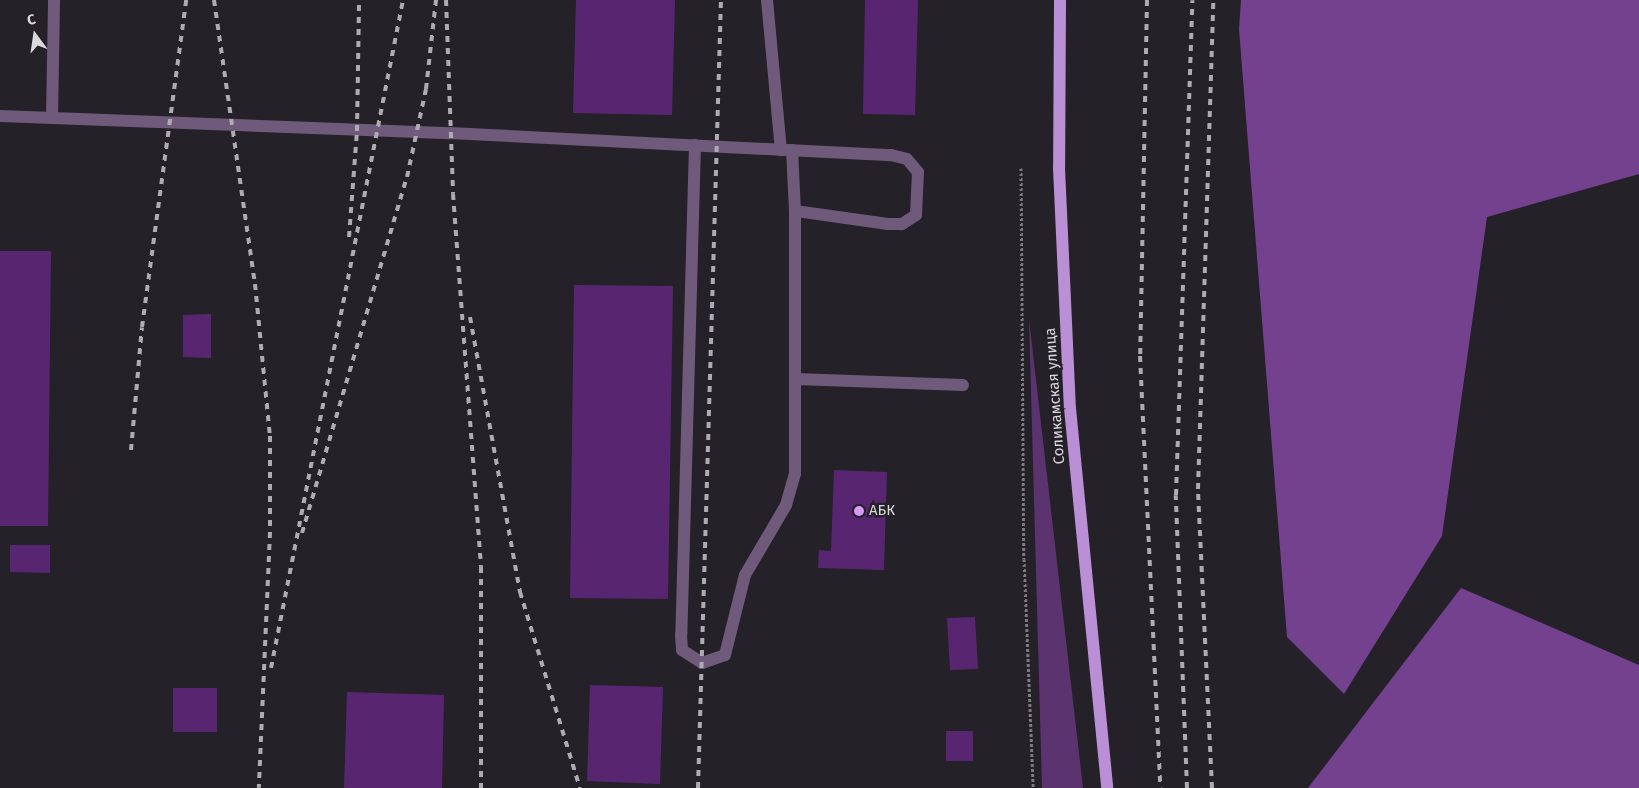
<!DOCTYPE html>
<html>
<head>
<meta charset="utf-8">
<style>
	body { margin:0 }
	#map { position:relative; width:1639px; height:788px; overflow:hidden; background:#252128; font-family:"Fira Sans",sans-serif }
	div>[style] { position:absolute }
	.green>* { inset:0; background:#5a336f }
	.forest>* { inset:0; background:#73418e }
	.building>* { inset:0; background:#582671 }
	.path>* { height:3px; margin-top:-1.5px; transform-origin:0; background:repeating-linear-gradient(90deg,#7d7a80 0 2.5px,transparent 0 5px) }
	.minor>* { height:12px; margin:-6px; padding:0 6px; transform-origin:6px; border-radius:6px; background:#6f5a7b }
	.major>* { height:12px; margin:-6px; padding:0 6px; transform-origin:6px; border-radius:6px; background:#bb8fd5 }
	.rail>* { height:4px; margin-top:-2px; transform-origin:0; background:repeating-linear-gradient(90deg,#afacb1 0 6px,transparent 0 12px) }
	.dots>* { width:14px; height:14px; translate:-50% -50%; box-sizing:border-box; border:2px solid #252128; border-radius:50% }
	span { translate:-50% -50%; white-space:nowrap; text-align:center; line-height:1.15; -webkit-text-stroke:4.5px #252128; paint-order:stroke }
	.street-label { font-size:15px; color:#dbd8dd }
	.poi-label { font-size:15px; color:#dbd8dd }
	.left { translate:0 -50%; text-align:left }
	.north { position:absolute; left:10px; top:10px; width:50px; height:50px; -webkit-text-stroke:4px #252128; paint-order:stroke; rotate:346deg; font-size:14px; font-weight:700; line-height:20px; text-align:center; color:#dbd8dd }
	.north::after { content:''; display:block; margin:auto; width:18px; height:22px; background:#dbd8dd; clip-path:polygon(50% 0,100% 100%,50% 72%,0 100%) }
</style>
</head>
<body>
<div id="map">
	<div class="green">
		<i style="clip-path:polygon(1029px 319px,1083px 788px,1042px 788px)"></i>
	</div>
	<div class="forest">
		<i style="clip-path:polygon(1241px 0,1639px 0,1639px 174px,1487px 217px,1442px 536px,1344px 694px,1287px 637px,1239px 29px)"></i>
		<i style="clip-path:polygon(1461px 588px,1639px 665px,1639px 788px,1308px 788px)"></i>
	</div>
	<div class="building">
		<i style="clip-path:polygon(576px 0,675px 0,672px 115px,573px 113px)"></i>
		<i style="clip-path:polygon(865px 0,918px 0,915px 115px,863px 114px)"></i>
		<i style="clip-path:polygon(0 251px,51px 251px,48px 526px,0 526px)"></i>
		<i style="clip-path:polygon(574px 285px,673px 286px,668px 599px,570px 598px)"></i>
		<i style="clip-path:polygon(211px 314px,211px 358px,183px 357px,183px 315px)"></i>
		<i style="clip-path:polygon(834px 470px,887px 472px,884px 570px,818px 568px,819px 550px,831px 551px)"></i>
		<i style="clip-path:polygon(10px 545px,50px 545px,50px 573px,10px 572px)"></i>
		<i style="clip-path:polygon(975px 617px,978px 669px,950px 670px,947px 618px)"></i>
		<i style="clip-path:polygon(590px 685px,663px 687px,660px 784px,587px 781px)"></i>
		<i style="clip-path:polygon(173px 688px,217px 688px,217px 732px,173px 732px)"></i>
		<i style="clip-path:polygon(347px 692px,444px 695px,442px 788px,344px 788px)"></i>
		<i style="clip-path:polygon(946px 731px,973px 731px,973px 761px,946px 761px)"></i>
	</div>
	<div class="path">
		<i style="left:1021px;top:168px;width:391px;rotate:89.6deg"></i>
		<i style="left:1024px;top:559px;width:229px;rotate:87.7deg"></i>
	</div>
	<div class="minor">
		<i style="left:767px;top:0;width:151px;rotate:84.7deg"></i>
		<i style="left:0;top:116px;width:450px;rotate:2.2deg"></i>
		<i style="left:450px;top:133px;width:442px;rotate:2.9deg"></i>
		<i style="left:891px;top:155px;width:16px;rotate:14deg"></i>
		<i style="left:907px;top:159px;width:17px;rotate:50deg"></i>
		<i style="left:918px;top:172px;width:43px;rotate:92.7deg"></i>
		<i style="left:916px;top:215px;width:17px;rotate:147deg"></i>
		<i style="left:902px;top:224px;width:14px;rotate:180deg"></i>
		<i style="left:888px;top:224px;width:94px;rotate:-172deg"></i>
		<i style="left:795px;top:211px;width:61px;rotate:-92.8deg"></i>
		<i style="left:52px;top:118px;width:118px;rotate:-89deg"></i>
		<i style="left:695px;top:145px;width:490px;rotate:91.6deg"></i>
		<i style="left:681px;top:635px;width:15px;rotate:86deg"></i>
		<i style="left:682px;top:650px;width:24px;rotate:33deg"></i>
		<i style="left:702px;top:663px;width:24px;rotate:-19deg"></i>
		<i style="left:725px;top:655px;width:82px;rotate:-76deg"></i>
		<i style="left:745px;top:575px;width:81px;rotate:-59.6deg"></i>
		<i style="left:786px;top:505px;width:33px;rotate:-74deg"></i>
		<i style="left:795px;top:473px;width:262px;rotate:-90deg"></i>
		<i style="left:796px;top:379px;width:167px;rotate:2.1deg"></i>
	</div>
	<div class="major">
		<i style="left:1060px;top:0;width:168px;rotate:90.3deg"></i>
		<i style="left:1059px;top:168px;width:240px;rotate:87.4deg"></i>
		<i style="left:1070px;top:408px;width:382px;rotate:84.4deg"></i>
	</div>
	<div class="rail">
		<i style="left:214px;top:0;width:287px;rotate:81.8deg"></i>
		<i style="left:255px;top:284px;width:153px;rotate:84.4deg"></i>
		<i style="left:270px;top:436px;width:96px;rotate:90deg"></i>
		<i style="left:270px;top:532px;width:256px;rotate:92.5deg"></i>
		<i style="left:446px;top:0;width:194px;rotate:87.9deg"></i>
		<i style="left:453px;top:194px;width:374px;rotate:85.7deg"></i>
		<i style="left:481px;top:567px;width:221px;rotate:90deg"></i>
		<i style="left:1147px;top:0;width:356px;rotate:91.1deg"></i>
		<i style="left:1140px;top:356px;width:432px;rotate:87.3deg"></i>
		<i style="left:349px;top:237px;width:106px;rotate:-85.7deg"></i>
		<i style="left:357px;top:131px;width:131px;rotate:-89.1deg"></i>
		<i style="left:470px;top:317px;width:280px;rotate:79.7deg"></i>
		<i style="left:520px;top:592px;width:205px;rotate:73deg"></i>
		<i style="left:131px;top:450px;width:123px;rotate:-84.9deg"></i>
		<i style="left:142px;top:327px;width:330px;rotate:-82.3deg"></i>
		<i style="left:302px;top:533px;width:371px;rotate:-73.6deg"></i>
		<i style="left:407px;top:177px;width:90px;rotate:-77.8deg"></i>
		<i style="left:426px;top:89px;width:90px;rotate:-83.6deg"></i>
		<i style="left:271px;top:668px;width:681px;rotate:-78.82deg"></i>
		<i style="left:698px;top:788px;width:788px;rotate:-88.33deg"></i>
		<i style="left:1187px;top:788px;width:293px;rotate:-92.2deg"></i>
		<i style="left:1176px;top:495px;width:495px;rotate:-88.1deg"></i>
		<i style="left:1212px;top:788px;width:299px;rotate:-92.7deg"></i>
		<i style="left:1198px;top:489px;width:489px;rotate:-88.2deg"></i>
	</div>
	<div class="dots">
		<i style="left:859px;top:511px;background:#d79bf9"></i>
	</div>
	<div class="street-label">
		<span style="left:1055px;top:396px;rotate:-94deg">Соликамская улица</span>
	</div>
	<div class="poi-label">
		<span class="left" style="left:869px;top:511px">АБК</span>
	</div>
	<div class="north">С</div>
</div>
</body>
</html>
